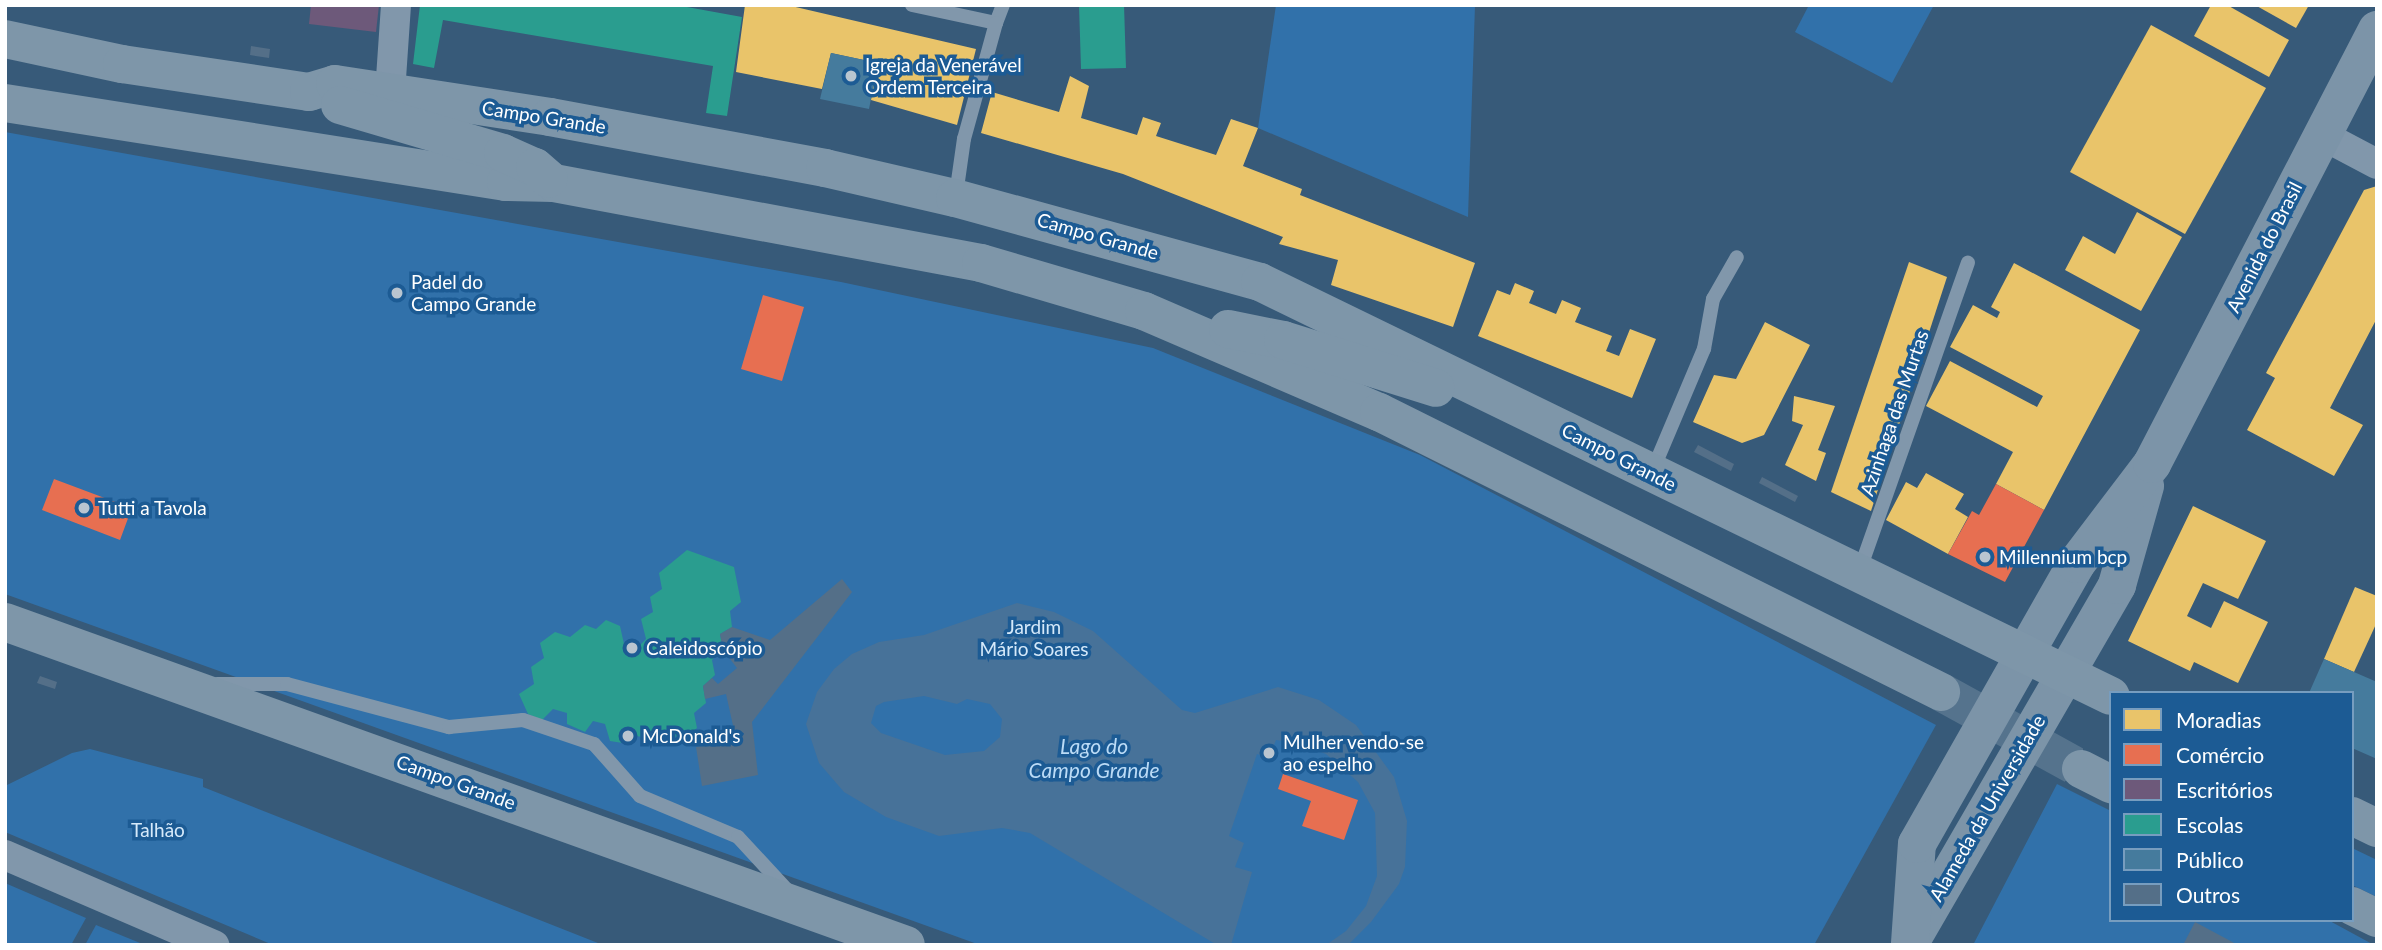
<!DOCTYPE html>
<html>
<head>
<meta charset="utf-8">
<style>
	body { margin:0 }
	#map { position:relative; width:2382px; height:950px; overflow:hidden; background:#375a79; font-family:Lato,sans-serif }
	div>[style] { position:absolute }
	.green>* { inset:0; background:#3171aa }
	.water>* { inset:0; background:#477299 }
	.homes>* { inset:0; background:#e9c46a }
	.shops>* { inset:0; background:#e76f51 }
	.offices>* { inset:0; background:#6d597a }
	.schools>* { inset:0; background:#2a9d8f }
	.public>* { inset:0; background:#457b9d }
	.building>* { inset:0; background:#546f88 }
	.primary-tunnel>* { height:38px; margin-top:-19px; transform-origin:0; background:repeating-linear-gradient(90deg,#55738d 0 38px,transparent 0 57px) }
	.lane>* { height:14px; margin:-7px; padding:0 7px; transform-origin:7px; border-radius:7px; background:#8197ab }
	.street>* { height:30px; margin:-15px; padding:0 15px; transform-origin:15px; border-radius:15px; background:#8197ab }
	.secondary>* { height:38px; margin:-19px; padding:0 19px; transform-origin:19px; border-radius:19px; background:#7c94a8 }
	.primary>* { height:38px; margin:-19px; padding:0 19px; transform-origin:19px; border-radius:19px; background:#7e96a9 }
	.dots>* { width:19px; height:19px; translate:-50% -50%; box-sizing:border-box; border:4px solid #1c5b94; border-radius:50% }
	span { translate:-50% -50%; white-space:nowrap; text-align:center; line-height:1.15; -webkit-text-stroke:7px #1c5b94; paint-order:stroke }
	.poi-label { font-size:19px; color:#fff }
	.left { translate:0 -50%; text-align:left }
	.street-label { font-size:19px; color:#fff }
	.park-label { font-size:19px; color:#d5e9fa }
	.water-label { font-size:21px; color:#bbdbf6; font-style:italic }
	.frame { position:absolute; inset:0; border:7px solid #fff; pointer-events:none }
	.legend { position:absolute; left:2109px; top:691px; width:245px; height:231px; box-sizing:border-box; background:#1c5b94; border:2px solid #779dbf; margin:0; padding:9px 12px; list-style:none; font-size:21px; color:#fff }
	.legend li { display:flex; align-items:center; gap:14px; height:35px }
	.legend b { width:35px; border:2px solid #779dbf }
</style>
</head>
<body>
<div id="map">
	<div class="green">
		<i style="clip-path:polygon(1276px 5px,1475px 5px,1468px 217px,1258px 128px)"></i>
		<i style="clip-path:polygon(1809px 5px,1934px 5px,1892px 83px,1795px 32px)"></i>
		<i style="clip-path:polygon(5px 132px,841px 282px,1153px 348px,1420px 455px,1936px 725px,1814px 945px,980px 945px,5px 594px)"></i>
		<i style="clip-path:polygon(90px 749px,203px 779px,203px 787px,603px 945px,273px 945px,5px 832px,5px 786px,72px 753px)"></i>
		<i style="clip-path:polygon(2057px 784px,2111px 811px,2111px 920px,2328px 920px,2374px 945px,1973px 945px)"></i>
		<i style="clip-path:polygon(2352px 848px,2377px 860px,2377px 897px,2352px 885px)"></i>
		<i style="clip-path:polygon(5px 883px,86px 918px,71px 945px,5px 945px)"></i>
		<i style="clip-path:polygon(96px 925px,145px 945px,85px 945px)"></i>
	</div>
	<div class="water">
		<i style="clip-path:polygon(evenodd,1017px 603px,1054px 612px,1093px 631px,1182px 710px,1195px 713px,1278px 687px,1319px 700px,1356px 725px,1394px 777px,1407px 821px,1405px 867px,1399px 884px,1371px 922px,1348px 945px,1326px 945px,1346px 931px,1366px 906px,1377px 876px,1375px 813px,1358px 782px,1326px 754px,1297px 743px,1276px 740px,1269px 758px,1257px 754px,1229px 836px,1244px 843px,1235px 867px,1252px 872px,1231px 945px,1217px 945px,1030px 833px,1002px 828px,939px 836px,886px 817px,844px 792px,819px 763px,806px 724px,817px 692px,834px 669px,852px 654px,879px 642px,924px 635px,1017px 603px,924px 696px,957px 704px,967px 699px,990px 704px,1002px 719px,1000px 737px,984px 751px,945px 755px,881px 733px,871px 723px,876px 706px,884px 702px,924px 696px)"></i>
	</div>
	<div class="homes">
		<i style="clip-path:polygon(745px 5px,787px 5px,976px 49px,957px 125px,871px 100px,878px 63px,831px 53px,822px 89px,736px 72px)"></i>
		<i style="clip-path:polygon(2211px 5px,2227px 5px,2289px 40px,2269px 77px,2194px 36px)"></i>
		<i style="clip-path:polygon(2255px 5px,2309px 5px,2296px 28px)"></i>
		<i style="clip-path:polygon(2151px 25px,2266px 88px,2185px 234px,2070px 172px)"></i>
		<i style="clip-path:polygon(1070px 76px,1089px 86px,1081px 118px,1137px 135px,1143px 117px,1161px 123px,1156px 136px,1216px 155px,1231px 119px,1258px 128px,1243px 166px,1302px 189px,1300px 195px,1475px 263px,1453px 327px,1331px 285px,1338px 260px,1279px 244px,1283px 237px,1123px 174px,981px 133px,992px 92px,1059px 112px)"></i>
		<i style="clip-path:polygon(2377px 186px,2377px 318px,2330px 408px,2363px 425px,2334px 476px,2247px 430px,2275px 378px,2266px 373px,2313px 286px,2364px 190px)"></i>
		<i style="clip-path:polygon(2137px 212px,2182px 237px,2141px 311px,2065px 270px,2083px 236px,2115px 254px)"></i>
		<i style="clip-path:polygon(1909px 262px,1947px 277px,1871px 511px,1831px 492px)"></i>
		<i style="clip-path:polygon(2014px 263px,2140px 330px,2044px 510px,1996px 484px,2013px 452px,1926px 406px,1950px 361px,2037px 407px,2043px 396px,1950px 347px,1973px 305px,1997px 318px,2000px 312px,1991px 307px)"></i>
		<i style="clip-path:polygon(1515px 283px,1534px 291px,1529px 303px,1556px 314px,1562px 300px,1581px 308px,1575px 322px,1612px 336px,1606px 351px,1619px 356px,1630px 329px,1656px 339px,1632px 398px,1478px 336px,1497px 290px,1510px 295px)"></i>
		<i style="clip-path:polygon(1765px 322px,1810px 345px,1764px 435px,1742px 443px,1693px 422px,1714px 375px,1736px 379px)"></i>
		<i style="clip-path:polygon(1794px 396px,1835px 406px,1818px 450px,1826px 453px,1816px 481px,1785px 465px,1803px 425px,1792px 421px)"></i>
		<i style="clip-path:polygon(1926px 473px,1964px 494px,1955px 509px,1968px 517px,1948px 554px,1886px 520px,1906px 482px,1917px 488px)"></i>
		<i style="clip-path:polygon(2193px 506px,2266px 541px,2238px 599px,2203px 583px,2187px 616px,2211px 628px,2224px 601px,2268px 622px,2238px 683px,2194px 662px,2190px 671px,2128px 641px)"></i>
		<i style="clip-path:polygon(2355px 587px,2377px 596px,2377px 622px,2354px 672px,2324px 659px)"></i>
	</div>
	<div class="shops">
		<i style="clip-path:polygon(763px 295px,804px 307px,782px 381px,741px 369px)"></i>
		<i style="clip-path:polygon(54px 479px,126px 506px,124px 511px,130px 513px,120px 540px,42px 510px)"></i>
		<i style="clip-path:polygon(1996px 484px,2044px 510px,2005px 582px,1948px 554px,1972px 511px,1979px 515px)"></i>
		<i style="clip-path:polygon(1283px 774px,1358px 800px,1344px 840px,1302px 826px,1311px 801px,1278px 789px)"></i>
	</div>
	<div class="offices">
		<i style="clip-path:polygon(311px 5px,379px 5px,376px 32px,309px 24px)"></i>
	</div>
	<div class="schools">
		<i style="clip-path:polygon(420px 5px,676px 5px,742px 17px,727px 116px,706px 113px,713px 66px,443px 20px,434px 68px,413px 64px)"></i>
		<i style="clip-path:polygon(1079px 5px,1124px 5px,1126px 68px,1081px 69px)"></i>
		<i style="clip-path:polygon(687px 550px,734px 567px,741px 602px,730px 611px,732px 627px,720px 634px,723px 650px,712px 660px,715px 675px,703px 686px,706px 703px,694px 713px,697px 728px,682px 740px,664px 731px,650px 738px,636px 736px,629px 744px,610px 741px,605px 724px,593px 721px,585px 732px,567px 724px,567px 713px,553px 709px,542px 720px,528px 714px,519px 694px,534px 684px,531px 667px,544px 658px,540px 643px,555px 632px,570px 637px,585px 625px,596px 629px,606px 620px,620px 626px,624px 644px,640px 645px,646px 639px,641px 619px,653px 612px,650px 597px,662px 589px,659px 573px)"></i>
	</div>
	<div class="public">
		<i style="clip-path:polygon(831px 53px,878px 63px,869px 109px,820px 99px)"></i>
		<i style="clip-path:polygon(2324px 659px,2377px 682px,2377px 759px,2352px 748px,2352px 693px,2309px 693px)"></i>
	</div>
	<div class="building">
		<i style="clip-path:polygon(251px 46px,270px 49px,269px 58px,250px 55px)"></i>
		<i style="clip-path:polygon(1698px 445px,1734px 464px,1731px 471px,1694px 452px)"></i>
		<i style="clip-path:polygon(1762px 477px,1798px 496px,1795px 502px,1759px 483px)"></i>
		<i style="clip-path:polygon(842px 579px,852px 592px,752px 722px,758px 775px,702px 786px,696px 747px,736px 739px,726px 694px,705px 699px,703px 686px,712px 678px,718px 684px,737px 668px,723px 650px,720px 634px,732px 627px,770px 640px)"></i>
		<i style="clip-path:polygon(40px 676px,57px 682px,55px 689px,37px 683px)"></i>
		<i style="clip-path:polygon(2195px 922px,2238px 945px,2183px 945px)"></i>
	</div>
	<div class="primary-tunnel">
		<i style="left:1941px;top:692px;width:160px;rotate:28.8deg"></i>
	</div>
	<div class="lane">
		<i style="left:912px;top:5px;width:86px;rotate:12.1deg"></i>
		<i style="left:996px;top:23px;width:19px;rotate:-69deg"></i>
		<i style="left:956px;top:195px;width:57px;rotate:-81.9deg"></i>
		<i style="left:964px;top:139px;width:120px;rotate:-74.6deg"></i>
		<i style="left:1652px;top:472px;width:134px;rotate:-67.1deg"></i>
		<i style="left:1704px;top:349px;width:51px;rotate:-79.8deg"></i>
		<i style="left:1713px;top:299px;width:48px;rotate:-60.3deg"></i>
		<i style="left:1859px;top:572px;width:328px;rotate:-70.6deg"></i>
		<i style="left:217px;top:684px;width:70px"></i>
		<i style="left:287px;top:684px;width:168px;rotate:14.9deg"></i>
		<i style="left:449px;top:727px;width:74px;rotate:-5.4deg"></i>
		<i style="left:523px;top:720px;width:75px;rotate:18.7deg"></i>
		<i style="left:594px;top:744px;width:69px;rotate:48.5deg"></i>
		<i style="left:640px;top:796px;width:106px;rotate:22.7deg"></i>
		<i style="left:738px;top:837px;width:75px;rotate:47.2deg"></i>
	</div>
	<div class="street">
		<i style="left:390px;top:93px;width:88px;rotate:-86.1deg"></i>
		<i style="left:2322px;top:135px;width:62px;rotate:27.8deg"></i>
		<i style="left:5px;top:855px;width:228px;rotate:23.3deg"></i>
	</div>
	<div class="secondary">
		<i style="left:1915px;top:934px;width:403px;rotate:-59.9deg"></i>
		<i style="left:2117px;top:585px;width:103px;rotate:-74.2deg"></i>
		<i style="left:1910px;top:943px;width:99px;rotate:-86deg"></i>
		<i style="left:1917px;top:844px;width:322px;rotate:-60.4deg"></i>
		<i style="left:2076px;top:564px;width:126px;rotate:-52.8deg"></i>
		<i style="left:2152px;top:464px;width:489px;rotate:-62.6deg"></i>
	</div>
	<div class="primary">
		<i style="left:5px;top:39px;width:120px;rotate:12.1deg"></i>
		<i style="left:122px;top:64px;width:189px;rotate:8.5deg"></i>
		<i style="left:309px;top:92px;width:27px;rotate:-17deg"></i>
		<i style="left:335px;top:84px;width:218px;rotate:8.7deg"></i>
		<i style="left:550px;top:117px;width:280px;rotate:10.5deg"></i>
		<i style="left:825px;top:168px;width:133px;rotate:13deg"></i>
		<i style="left:955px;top:198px;width:316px;rotate:15.4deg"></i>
		<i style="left:1260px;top:282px;width:946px;rotate:25.94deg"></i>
		<i style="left:5px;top:103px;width:507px;rotate:8.96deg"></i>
		<i style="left:506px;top:182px;width:48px;rotate:1.2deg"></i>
		<i style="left:554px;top:183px;width:434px;rotate:10.6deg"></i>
		<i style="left:981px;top:263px;width:170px;rotate:16.4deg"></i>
		<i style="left:1144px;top:311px;width:256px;rotate:23.3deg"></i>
		<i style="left:1379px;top:412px;width:628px;rotate:26.48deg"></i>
		<i style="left:340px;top:105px;width:170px;rotate:16.4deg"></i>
		<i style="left:503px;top:153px;width:35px;rotate:24deg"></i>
		<i style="left:535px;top:167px;width:18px;rotate:41deg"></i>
		<i style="left:1228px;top:329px;width:56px;rotate:11.3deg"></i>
		<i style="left:1283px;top:340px;width:160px;rotate:17.4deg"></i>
		<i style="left:5px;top:622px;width:957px;rotate:19.72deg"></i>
		<i style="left:2081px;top:769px;width:34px;rotate:27deg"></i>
		<i style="left:2352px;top:816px;width:28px;rotate:26deg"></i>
		<i style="left:2352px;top:906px;width:28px;rotate:26deg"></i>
	</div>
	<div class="dots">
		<i style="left:851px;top:76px;background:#b9c5d0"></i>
		<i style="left:397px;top:293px;background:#b9c5d0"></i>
		<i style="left:84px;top:508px;background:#b9c5d0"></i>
		<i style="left:1985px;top:557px;background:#b9c5d0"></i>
		<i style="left:632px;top:648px;background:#b9c5d0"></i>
		<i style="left:628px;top:736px;background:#b9c5d0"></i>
		<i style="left:1269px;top:753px;background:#b9c5d0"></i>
	</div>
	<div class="poi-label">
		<span class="left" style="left:865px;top:76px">Igreja da Venerável<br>Ordem Terceira</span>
		<span class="left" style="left:411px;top:293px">Padel do<br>Campo Grande</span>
		<span class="left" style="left:98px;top:508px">Tutti a Tavola</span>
		<span class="left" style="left:1999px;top:557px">Millennium bcp</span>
		<span class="left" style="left:646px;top:648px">Caleidoscópio</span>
		<span class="left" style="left:642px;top:736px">McDonald's</span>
		<span class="left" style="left:1283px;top:753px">Mulher vendo-se<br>ao espelho</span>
	</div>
	<div class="street-label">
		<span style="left:544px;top:117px;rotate:9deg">Campo Grande</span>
		<span style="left:1098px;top:236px;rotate:16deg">Campo Grande</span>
		<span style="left:2264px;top:247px;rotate:-63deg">Avenida do Brasil</span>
		<span style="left:1894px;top:413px;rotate:-71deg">Azinhaga das Murtas</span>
		<span style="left:1619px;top:457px;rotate:27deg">Campo Grande</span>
		<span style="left:456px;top:782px;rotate:20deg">Campo Grande</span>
		<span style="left:1987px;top:808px;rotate:-60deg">Alameda da Universidade</span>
	</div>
	<div class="park-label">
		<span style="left:1034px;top:638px">Jardim<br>Mário Soares</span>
		<span style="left:158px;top:830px">Talhão</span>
	</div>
	<div class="water-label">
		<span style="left:1094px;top:758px">Lago do<br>Campo Grande</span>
	</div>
	<div class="frame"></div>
	<ul class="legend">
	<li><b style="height:19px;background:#e9c46a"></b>Moradias</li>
	<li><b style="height:19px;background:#e76f51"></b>Comércio</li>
	<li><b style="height:19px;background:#6d597a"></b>Escritórios</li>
	<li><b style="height:19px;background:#2a9d8f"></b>Escolas</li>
	<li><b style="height:19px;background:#457b9d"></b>Público</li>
	<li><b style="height:19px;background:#546f88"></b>Outros</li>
	</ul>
</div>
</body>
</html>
